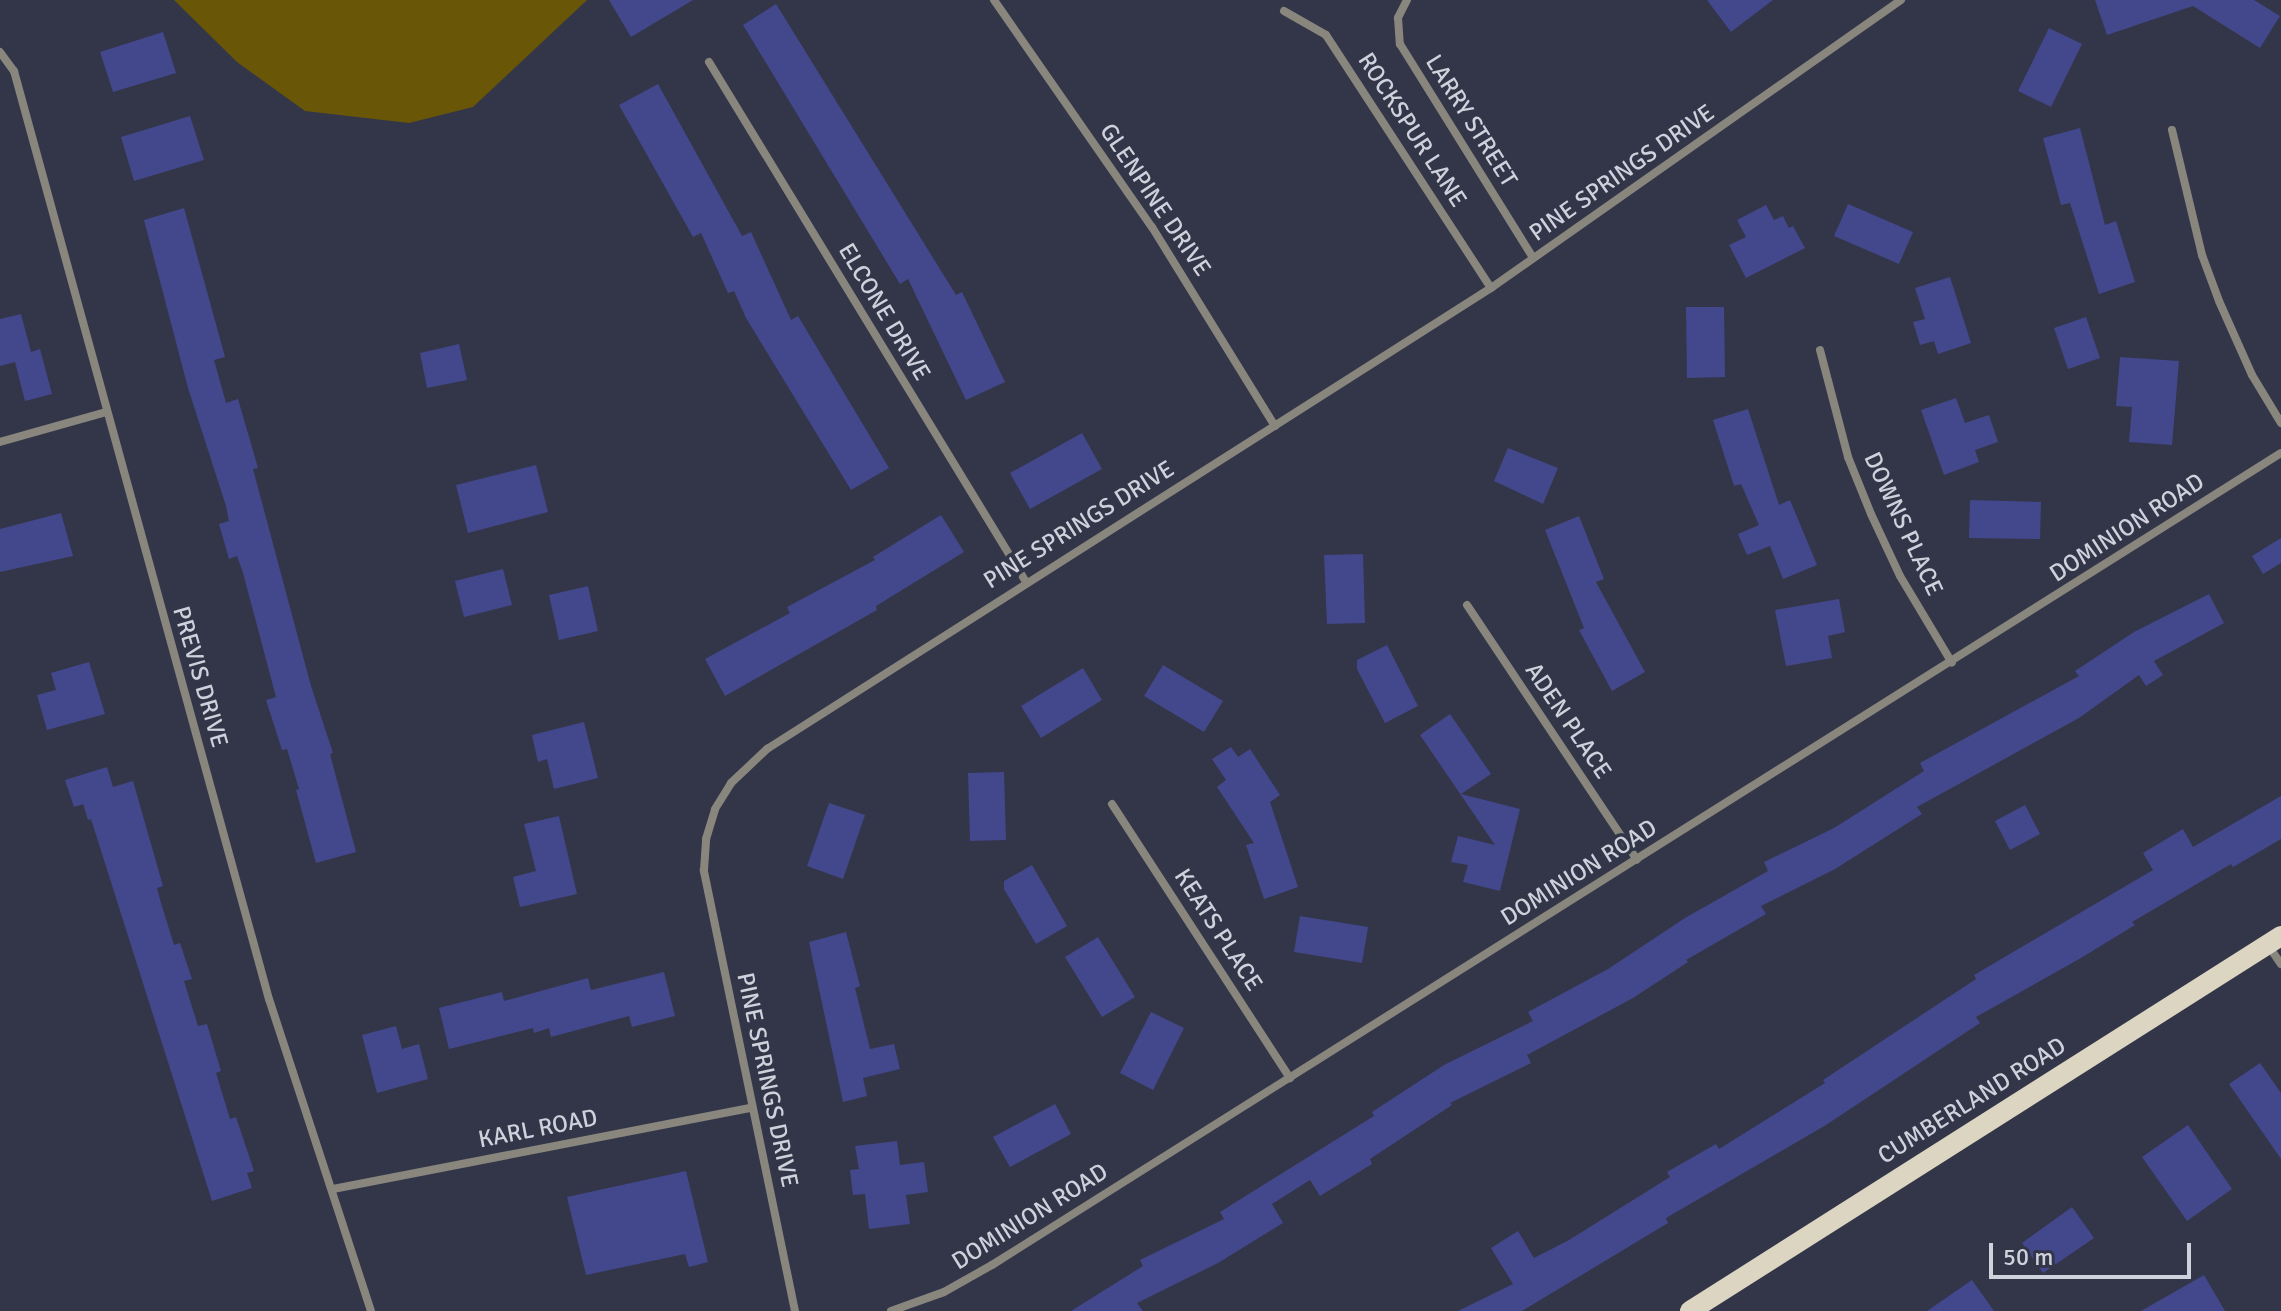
<!DOCTYPE html>
<html>
<head>
<meta charset="utf-8">
<style>
	body { margin:0 }
	#map { position:relative; width:2281px; height:1311px; overflow:hidden; background:#333648; font-family:Signika,sans-serif }
	div>[style] { position:absolute }
	.green>* { inset:0; background:#695606 }
	.building>* { inset:0; background:#43478b }
	.minor>* { height:8px; margin:-4px; padding:0 4px; transform-origin:4px; border-radius:4px; background:#89867d }
	.primary>* { height:20px; margin:-10px; padding:0 10px; transform-origin:10px; border-radius:10px; background:#dbd5c1 }
	span { translate:-50% -50%; white-space:nowrap; text-align:center; line-height:1.15; -webkit-text-stroke:7px #333648; paint-order:stroke }
	.street-label { font-size:24px; color:#cfd1dc }
	.scale { position:absolute; left:1989px; top:1243px; width:202px; height:36px; box-sizing:border-box; border:4px solid #cfd1dc; border-top:0; padding-left:10px; font-size:24px; line-height:28px; white-space:nowrap; color:#cfd1dc; -webkit-text-stroke:6px #333648; paint-order:stroke }
</style>
</head>
<body>
<div id="map">
	<div class="green">
		<i style="clip-path:polygon(174px 0,587px 0,473px 107px,409px 123px,305px 111px,237px 62px)"></i>
	</div>
	<div class="building">
		<i style="clip-path:polygon(609px 0,693px 0,631px 37px)"></i>
		<i style="clip-path:polygon(1707px 0,1773px 0,1731px 32px)"></i>
		<i style="clip-path:polygon(2095px 0,2254px 0,2280px 16px,2260px 48px,2193px 6px,2107px 35px)"></i>
		<i style="clip-path:polygon(776px 4px,956px 295px,962px 292px,1005px 382px,966px 400px,908px 279px,900px 284px,743px 25px)"></i>
		<i style="clip-path:polygon(2049px 28px,2082px 44px,2051px 107px,2018px 91px)"></i>
		<i style="clip-path:polygon(163px 32px,176px 73px,113px 92px,100px 52px)"></i>
		<i style="clip-path:polygon(658px 84px,742px 236px,751px 232px,791px 320px,798px 316px,889px 468px,851px 490px,746px 318px,734px 291px,728px 293px,701px 233px,693px 237px,619px 105px)"></i>
		<i style="clip-path:polygon(190px 116px,204px 160px,134px 181px,121px 137px)"></i>
		<i style="clip-path:polygon(2080px 128px,2105px 225px,2116px 221px,2135px 282px,2099px 294px,2070px 203px,2061px 205px,2043px 138px)"></i>
		<i style="clip-path:polygon(1848px 204px,1913px 232px,1899px 264px,1834px 236px)"></i>
		<i style="clip-path:polygon(1766px 205px,1774px 220px,1783px 216px,1789px 228px,1793px 226px,1805px 248px,1746px 278px,1729px 245px,1746px 237px,1737px 220px)"></i>
		<i style="clip-path:polygon(184px 208px,225px 357px,214px 360px,226px 403px,238px 399px,258px 468px,253px 469px,311px 686px,333px 753px,330px 754px,356px 852px,316px 863px,296px 790px,299px 789px,287px 749px,282px 750px,266px 700px,276px 697px,243px 573px,237px 556px,229px 559px,219px 524px,229px 521px,226px 506px,188px 388px,144px 220px)"></i>
		<i style="clip-path:polygon(1950px 277px,1971px 343px,1938px 354px,1934px 341px,1920px 345px,1913px 322px,1925px 319px,1915px 288px)"></i>
		<i style="clip-path:polygon(1686px 307px,1724px 307px,1725px 377px,1687px 378px)"></i>
		<i style="clip-path:polygon(21px 314px,31px 352px,40px 349px,52px 394px,25px 401px,15px 362px,0 366px,0 319px)"></i>
		<i style="clip-path:polygon(2086px 317px,2100px 358px,2068px 369px,2054px 328px)"></i>
		<i style="clip-path:polygon(459px 344px,467px 380px,427px 388px,420px 353px)"></i>
		<i style="clip-path:polygon(2120px 357px,2179px 361px,2172px 445px,2129px 442px,2132px 407px,2116px 406px)"></i>
		<i style="clip-path:polygon(1956px 398px,1965px 423px,1989px 415px,1998px 442px,1975px 450px,1979px 462px,1944px 475px,1921px 410px)"></i>
		<i style="clip-path:polygon(1748px 409px,1779px 505px,1790px 500px,1817px 565px,1783px 579px,1770px 546px,1747px 555px,1738px 534px,1759px 525px,1741px 484px,1734px 486px,1713px 420px)"></i>
		<i style="clip-path:polygon(1082px 433px,1102px 469px,1030px 509px,1010px 473px)"></i>
		<i style="clip-path:polygon(1508px 448px,1558px 468px,1543px 504px,1494px 481px)"></i>
		<i style="clip-path:polygon(536px 465px,548px 512px,468px 533px,456px 485px)"></i>
		<i style="clip-path:polygon(1970px 500px,2041px 502px,2040px 539px,1969px 538px)"></i>
		<i style="clip-path:polygon(61px 513px,73px 556px,0 572px,0 529px)"></i>
		<i style="clip-path:polygon(941px 515px,964px 552px,876px 606px,877px 610px,725px 696px,705px 659px,790px 613px,787px 607px,875px 560px,873px 557px)"></i>
		<i style="clip-path:polygon(1579px 516px,1604px 579px,1596px 582px,1645px 672px,1612px 691px,1579px 630px,1584px 628px,1545px 530px)"></i>
		<i style="clip-path:polygon(2281px 538px,2281px 563px,2263px 574px,2252px 556px)"></i>
		<i style="clip-path:polygon(1363px 554px,1365px 623px,1327px 624px,1324px 555px)"></i>
		<i style="clip-path:polygon(503px 569px,512px 605px,464px 617px,455px 581px)"></i>
		<i style="clip-path:polygon(588px 586px,598px 631px,559px 640px,549px 595px)"></i>
		<i style="clip-path:polygon(2209px 594px,2224px 623px,2154px 661px,2163px 675px,2146px 686px,2139px 675px,2079px 718px,1917px 807px,1922px 814px,1835px 869px,1761px 906px,1766px 914px,1686px 960px,1688px 962px,1633px 998px,1527px 1055px,1531px 1063px,1450px 1103px,1452px 1105px,1370px 1159px,1372px 1164px,1320px 1196px,1310px 1180px,1272px 1204px,1283px 1223px,1218px 1263px,1137px 1303px,1143px 1311px,1071px 1311px,1143px 1266px,1140px 1260px,1224px 1219px,1220px 1212px,1374px 1116px,1372px 1112px,1444px 1065px,1533px 1021px,1528px 1012px,1608px 969px,1685px 918px,1768px 871px,1764px 862px,1834px 828px,1924px 771px,1920px 763px,2079px 676px,2075px 671px,2134px 632px)"></i>
		<i style="clip-path:polygon(1839px 599px,1845px 632px,1828px 636px,1832px 658px,1786px 666px,1775px 610px)"></i>
		<i style="clip-path:polygon(1387px 645px,1418px 706px,1385px 723px,1357px 669px,1357px 660px)"></i>
		<i style="clip-path:polygon(89px 662px,105px 714px,47px 730px,37px 695px,56px 690px,51px 673px)"></i>
		<i style="clip-path:polygon(1163px 665px,1223px 701px,1204px 732px,1144px 696px)"></i>
		<i style="clip-path:polygon(1083px 668px,1102px 700px,1041px 738px,1021px 706px)"></i>
		<i style="clip-path:polygon(1450px 714px,1491px 774px,1461px 794px,1520px 809px,1500px 891px,1463px 882px,1468px 865px,1451px 862px,1458px 836px,1495px 845px,1420px 735px)"></i>
		<i style="clip-path:polygon(584px 722px,598px 778px,554px 789px,547px 759px,538px 762px,532px 735px)"></i>
		<i style="clip-path:polygon(1231px 747px,1238px 757px,1250px 749px,1280px 795px,1270px 802px,1298px 887px,1264px 899px,1246px 845px,1254px 843px,1217px 787px,1226px 780px,1212px 759px)"></i>
		<i style="clip-path:polygon(107px 767px,113px 787px,133px 781px,163px 886px,157px 888px,161px 903px,174px 945px,180px 943px,192px 979px,184px 981px,198px 1026px,207px 1024px,221px 1071px,216px 1073px,230px 1119px,236px 1117px,254px 1171px,247px 1173px,252px 1188px,212px 1201px,91px 819px,88px 820px,83px 804px,74px 807px,65px 780px)"></i>
		<i style="clip-path:polygon(1004px 772px,1006px 840px,970px 841px,968px 773px)"></i>
		<i style="clip-path:polygon(2281px 796px,2281px 839px,2233px 867px,2231px 864px,2132px 922px,2135px 925px,2081px 958px,1976px 1017px,1980px 1023px,1826px 1125px,1666px 1218px,1668px 1223px,1522px 1311px,1458px 1311px,1513px 1284px,1491px 1248px,1518px 1231px,1534px 1258px,1569px 1240px,1670px 1177px,1667px 1172px,1716px 1144px,1719px 1149px,1825px 1083px,1823px 1080px,1976px 979px,1974px 975px,2153px 870px,2143px 853px,2183px 829px,2193px 847px)"></i>
		<i style="clip-path:polygon(829px 803px,865px 815px,843px 879px,807px 866px)"></i>
		<i style="clip-path:polygon(2025px 805px,2040px 834px,2010px 850px,1995px 821px)"></i>
		<i style="clip-path:polygon(559px 816px,577px 894px,520px 907px,513px 877px,536px 871px,524px 824px)"></i>
		<i style="clip-path:polygon(1032px 865px,1067px 926px,1036px 944px,1004px 889px,1004px 881px)"></i>
		<i style="clip-path:polygon(1300px 916px,1368px 927px,1362px 963px,1294px 952px)"></i>
		<i style="clip-path:polygon(846px 932px,860px 986px,855px 988px,870px 1049px,894px 1044px,900px 1069px,863px 1078px,867px 1096px,843px 1102px,809px 942px)"></i>
		<i style="clip-path:polygon(1098px 937px,1135px 997px,1102px 1017px,1065px 957px)"></i>
		<i style="clip-path:polygon(664px 972px,675px 1016px,632px 1027px,629px 1016px,551px 1037px,549px 1028px,534px 1033px,533px 1028px,449px 1049px,439px 1008px,502px 992px,504px 1001px,588px 978px,591px 990px)"></i>
		<i style="clip-path:polygon(1151px 1012px,1184px 1028px,1153px 1090px,1120px 1073px)"></i>
		<i style="clip-path:polygon(396px 1026px,402px 1049px,419px 1044px,428px 1079px,377px 1093px,362px 1035px)"></i>
		<i style="clip-path:polygon(2260px 1063px,2281px 1093px,2281px 1159px,2229px 1084px)"></i>
		<i style="clip-path:polygon(1055px 1104px,1071px 1134px,1010px 1167px,993px 1137px)"></i>
		<i style="clip-path:polygon(2188px 1125px,2232px 1189px,2187px 1221px,2142px 1157px)"></i>
		<i style="clip-path:polygon(897px 1141px,900px 1165px,924px 1162px,928px 1192px,906px 1195px,910px 1224px,869px 1229px,865px 1194px,853px 1195px,850px 1170px,859px 1169px,855px 1146px)"></i>
		<i style="clip-path:polygon(686px 1171px,708px 1262px,689px 1267px,685px 1254px,586px 1275px,567px 1197px)"></i>
		<i style="clip-path:polygon(2072px 1207px,2094px 1238px,2043px 1273px,2022px 1243px)"></i>
		<i style="clip-path:polygon(2204px 1275px,2225px 1311px,2141px 1311px)"></i>
		<i style="clip-path:polygon(1972px 1280px,1994px 1311px,1927px 1311px)"></i>
	</div>
	<div class="minor">
		<i style="left:994px;top:0;width:277px;rotate:55.2deg"></i>
		<i style="left:1152px;top:227px;width:234px;rotate:58.3deg"></i>
		<i style="left:1407px;top:0;width:20px;rotate:117deg"></i>
		<i style="left:1398px;top:18px;width:26px;rotate:86deg"></i>
		<i style="left:1400px;top:44px;width:252px;rotate:58.1deg"></i>
		<i style="left:1284px;top:11px;width:48px;rotate:29.7deg"></i>
		<i style="left:1326px;top:35px;width:302px;rotate:56.9deg"></i>
		<i style="left:0;top:52px;width:24px;rotate:54deg"></i>
		<i style="left:14px;top:71px;width:962px;rotate:74.64deg"></i>
		<i style="left:269px;top:999px;width:328px;rotate:71.9deg"></i>
		<i style="left:709px;top:62px;width:609px;rotate:58.63deg"></i>
		<i style="left:2172px;top:130px;width:129px;rotate:76.5deg"></i>
		<i style="left:2202px;top:255px;width:49px;rotate:69.7deg"></i>
		<i style="left:2219px;top:301px;width:81px;rotate:66deg"></i>
		<i style="left:2252px;top:375px;width:56px;rotate:58.9deg"></i>
		<i style="left:1820px;top:350px;width:111px;rotate:75.3deg"></i>
		<i style="left:1848px;top:457px;width:61px;rotate:68deg"></i>
		<i style="left:1871px;top:514px;width:68px;rotate:64.9deg"></i>
		<i style="left:1900px;top:576px;width:101px;rotate:59.1deg"></i>
		<i style="left:0;top:442px;width:110px;rotate:-15.8deg"></i>
		<i style="left:1467px;top:605px;width:306px;rotate:56.3deg"></i>
		<i style="left:1112px;top:804px;width:327px;rotate:57deg"></i>
		<i style="left:2268px;top:945px;width:23px;rotate:56deg"></i>
		<i style="left:333px;top:1189px;width:426px;rotate:-11deg"></i>
		<i style="left:795px;top:1311px;width:450px;rotate:-101.7deg"></i>
		<i style="left:704px;top:870px;width:31px;rotate:-86deg"></i>
		<i style="left:706px;top:839px;width:31px;rotate:-73deg"></i>
		<i style="left:715px;top:809px;width:31px;rotate:-58deg"></i>
		<i style="left:731px;top:783px;width:50px;rotate:-43.4deg"></i>
		<i style="left:767px;top:749px;width:858px;rotate:-32.49deg"></i>
		<i style="left:1491px;top:288px;width:501px;rotate:-35.09deg"></i>
		<i style="left:891px;top:1311px;width:56px;rotate:-19.7deg"></i>
		<i style="left:944px;top:1292px;width:55px;rotate:-29.4deg"></i>
		<i style="left:992px;top:1265px;width:1523px;rotate:-32.21deg"></i>
	</div>
	<div class="primary">
		<i style="left:1690px;top:1311px;width:700px;rotate:-32.4deg"></i>
	</div>
	<div class="street-label">
		<span style="left:1471px;top:121px;rotate:58deg">LARRY STREET</span>
		<span style="left:1412px;top:130px;rotate:57deg">ROCKSPUR LANE</span>
		<span style="left:1622px;top:173px;rotate:-35deg">PINE SPRINGS DRIVE</span>
		<span style="left:1155px;top:200px;rotate:56deg">GLENPINE DRIVE</span>
		<span style="left:884px;top:312px;rotate:59deg">ELCONE DRIVE</span>
		<span style="left:1903px;top:524px;rotate:65deg">DOWNS PLACE</span>
		<span style="left:1079px;top:525px;rotate:-32deg">PINE SPRINGS DRIVE</span>
		<span style="left:2127px;top:528px;rotate:-33deg">DOMINION ROAD</span>
		<span style="left:200px;top:677px;rotate:74deg">PREVIS DRIVE</span>
		<span style="left:1568px;top:721px;rotate:56deg">ADEN PLACE</span>
		<span style="left:1579px;top:873px;rotate:-32deg">DOMINION ROAD</span>
		<span style="left:1218px;top:930px;rotate:57deg">KEATS PLACE</span>
		<span style="left:767px;top:1080px;rotate:78deg">PINE SPRINGS DRIVE</span>
		<span style="left:1972px;top:1101px;rotate:-32deg">CUMBERLAND ROAD</span>
		<span style="left:538px;top:1129px;rotate:-11deg">KARL ROAD</span>
		<span style="left:1030px;top:1217px;rotate:-32deg">DOMINION ROAD</span>
	</div>
	<div class="scale">50 m</div>
</div>
</body>
</html>
